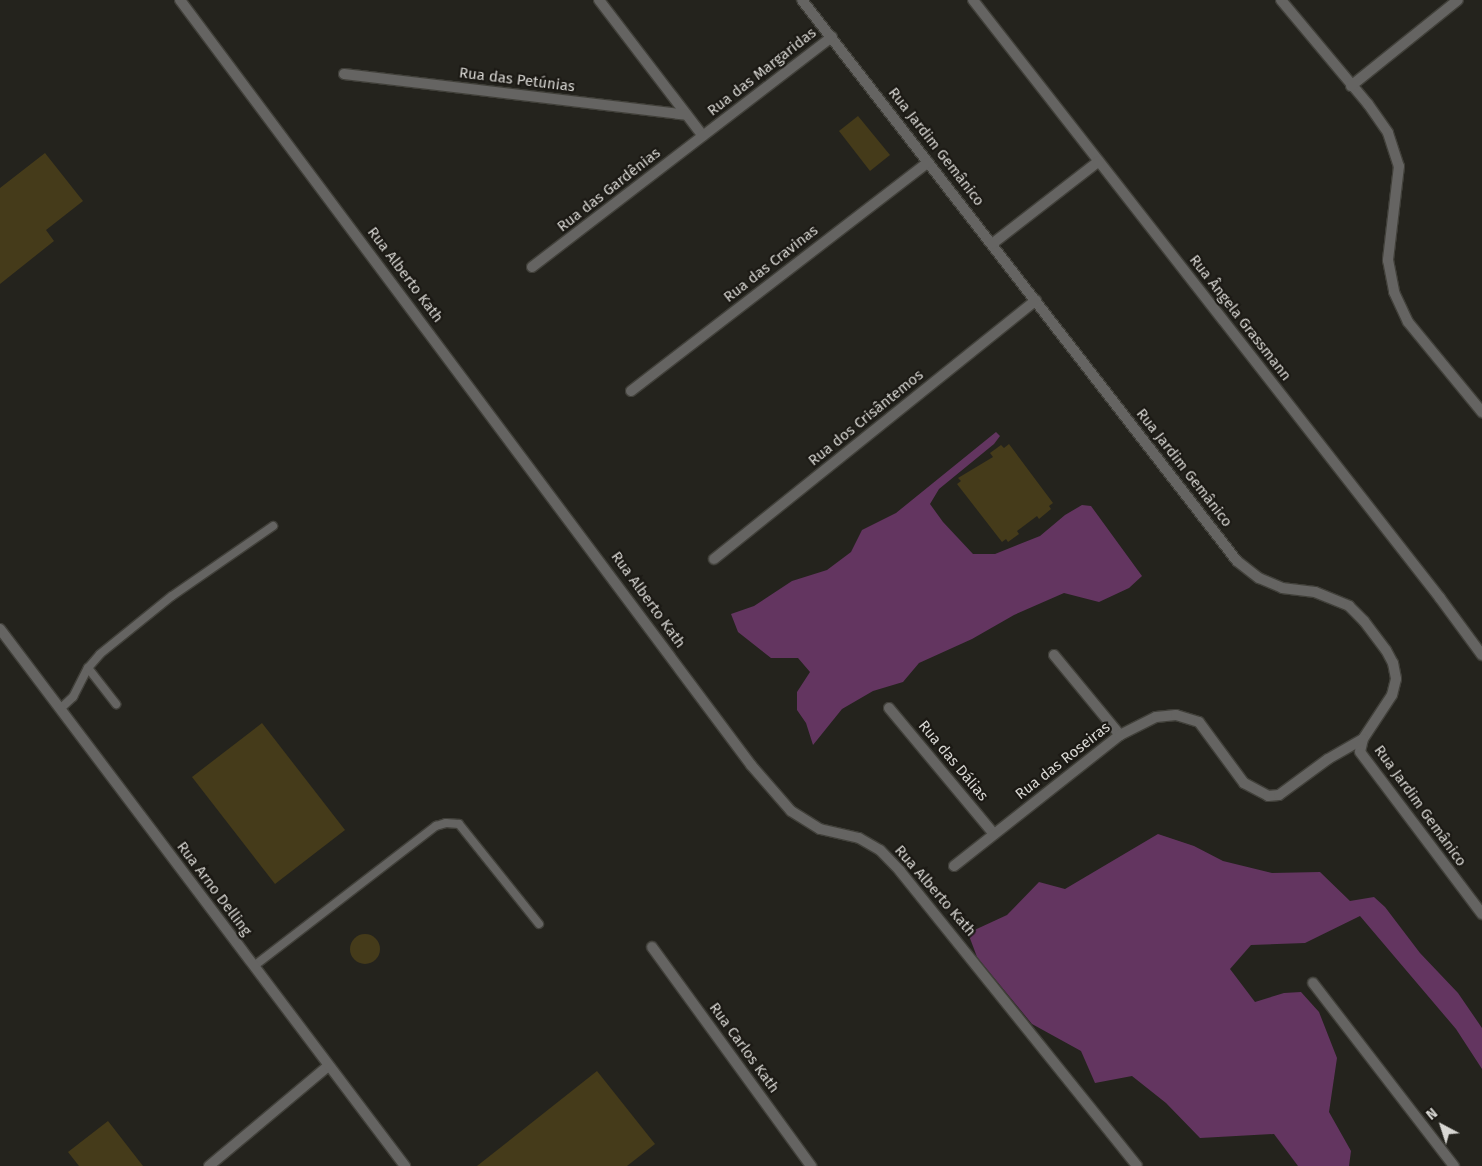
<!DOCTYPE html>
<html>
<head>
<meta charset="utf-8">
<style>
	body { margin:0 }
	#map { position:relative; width:1482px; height:1166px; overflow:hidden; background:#24231d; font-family:"Fira Sans",sans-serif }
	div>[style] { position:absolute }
	.green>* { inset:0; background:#633560 }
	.building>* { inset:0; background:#453b1a }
	.round { border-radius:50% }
	.roads { filter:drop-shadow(1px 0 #41403a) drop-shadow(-1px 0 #41403a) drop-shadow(0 1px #41403a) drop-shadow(0 -1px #41403a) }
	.service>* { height:8px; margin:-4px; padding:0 4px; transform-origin:4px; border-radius:4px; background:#656462 }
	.minor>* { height:10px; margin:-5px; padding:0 5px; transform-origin:5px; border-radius:5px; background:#656462 }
	.tertiary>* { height:10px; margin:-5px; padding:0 5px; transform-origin:5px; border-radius:5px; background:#656462 }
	span { translate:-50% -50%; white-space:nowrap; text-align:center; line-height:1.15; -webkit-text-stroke:4.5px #1b1914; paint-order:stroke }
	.street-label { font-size:15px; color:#d8d7d3 }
	.north { position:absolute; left:1417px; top:1101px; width:50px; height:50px; -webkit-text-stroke:4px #1b1914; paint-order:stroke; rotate:320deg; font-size:14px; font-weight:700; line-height:20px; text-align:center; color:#d8d7d3 }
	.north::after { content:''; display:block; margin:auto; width:18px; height:22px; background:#d8d7d3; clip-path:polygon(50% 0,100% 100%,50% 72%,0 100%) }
</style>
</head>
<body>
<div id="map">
	<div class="green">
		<i style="clip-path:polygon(996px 432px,1000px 436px,994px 444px,939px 489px,930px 504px,943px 522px,973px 554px,995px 554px,1040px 536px,1065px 515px,1082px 505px,1091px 506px,1142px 576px,1129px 588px,1099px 602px,1064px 593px,1014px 615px,972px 639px,919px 663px,903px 682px,873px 691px,842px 709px,813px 745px,806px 723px,797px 710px,797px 692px,810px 672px,798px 658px,771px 658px,738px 632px,731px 614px,754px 606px,792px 581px,827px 570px,851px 552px,862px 530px,896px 513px)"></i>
		<i style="clip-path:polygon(1158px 834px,1194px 846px,1223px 861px,1272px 873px,1320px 872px,1350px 901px,1374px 897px,1385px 907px,1420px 953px,1458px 993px,1482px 1028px,1482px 1069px,1456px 1029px,1360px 916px,1305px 943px,1251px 945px,1230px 969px,1255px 1002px,1284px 993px,1301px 992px,1319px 1012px,1337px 1058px,1329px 1112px,1351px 1151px,1349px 1166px,1298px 1166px,1274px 1134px,1200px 1138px,1166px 1103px,1132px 1076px,1095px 1083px,1081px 1051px,1032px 1024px,977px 957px,968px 933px,1007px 915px,1039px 882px,1065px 889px)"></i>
	</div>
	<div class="building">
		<i style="clip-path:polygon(858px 116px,890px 155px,870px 171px,839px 131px)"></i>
		<i style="clip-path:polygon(45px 153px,83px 201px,46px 230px,54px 241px,0 284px,0 188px)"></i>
		<i style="clip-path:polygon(1009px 444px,1053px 503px,1049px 506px,1051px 509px,1039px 519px,1037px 516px,1017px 531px,1019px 534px,1008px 542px,1006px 539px,1002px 542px,957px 484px,961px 481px,958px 478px,993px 457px,990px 453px,1001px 445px,1004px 448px)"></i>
		<i style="clip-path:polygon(262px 723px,345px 830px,275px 884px,192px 777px)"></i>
		<i class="round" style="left:350px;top:934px;width:30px;height:30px"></i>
		<i style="clip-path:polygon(597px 1071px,655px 1144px,627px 1166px,477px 1166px)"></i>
		<i style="clip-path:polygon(108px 1121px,143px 1166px,79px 1166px,68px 1152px)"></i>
	</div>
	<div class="roads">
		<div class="service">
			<i style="left:88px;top:668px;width:46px;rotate:52.1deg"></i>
			<i style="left:60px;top:709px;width:18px;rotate:-43deg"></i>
			<i style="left:73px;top:697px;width:33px;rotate:-63deg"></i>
			<i style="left:88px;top:668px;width:18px;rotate:-49deg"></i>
			<i style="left:100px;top:654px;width:92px;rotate:-38.9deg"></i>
			<i style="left:172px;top:596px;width:123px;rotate:-34.7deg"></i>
			<i style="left:254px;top:966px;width:230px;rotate:-37.6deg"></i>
			<i style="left:436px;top:826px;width:10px;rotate:-17deg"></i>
			<i style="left:446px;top:823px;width:13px;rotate:4deg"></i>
			<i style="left:459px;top:824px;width:128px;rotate:51.3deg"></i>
		</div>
		<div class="minor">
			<i style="left:180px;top:0;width:955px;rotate:53.26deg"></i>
			<i style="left:751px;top:765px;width:61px;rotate:49deg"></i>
			<i style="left:791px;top:811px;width:34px;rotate:32deg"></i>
			<i style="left:820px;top:829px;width:40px;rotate:13deg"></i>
			<i style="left:859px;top:838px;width:24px;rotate:30deg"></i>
			<i style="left:880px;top:850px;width:29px;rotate:46deg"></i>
			<i style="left:900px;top:871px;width:378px;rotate:51.2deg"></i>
			<i style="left:599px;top:0;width:171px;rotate:52.6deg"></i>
			<i style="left:802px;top:0;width:710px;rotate:52.21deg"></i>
			<i style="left:1237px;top:561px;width:28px;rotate:38deg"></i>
			<i style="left:1259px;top:578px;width:25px;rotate:23deg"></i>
			<i style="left:1282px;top:588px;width:33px;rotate:7deg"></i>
			<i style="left:1315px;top:592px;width:37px;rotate:22deg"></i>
			<i style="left:1349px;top:606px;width:21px;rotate:45deg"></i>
			<i style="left:1364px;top:621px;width:36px;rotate:53deg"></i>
			<i style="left:1386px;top:650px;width:15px;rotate:62deg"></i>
			<i style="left:1393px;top:663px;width:16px;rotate:79deg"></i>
			<i style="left:1396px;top:679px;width:16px;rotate:104deg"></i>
			<i style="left:1392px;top:695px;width:53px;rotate:123.4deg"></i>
			<i style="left:1363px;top:739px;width:13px;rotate:103deg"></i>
			<i style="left:1360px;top:752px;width:203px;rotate:53deg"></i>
			<i style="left:973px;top:0;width:759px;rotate:52.01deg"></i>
			<i style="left:1440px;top:598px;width:71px;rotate:53.6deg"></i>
			<i style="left:1281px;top:0;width:136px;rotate:50.1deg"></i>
			<i style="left:1368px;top:104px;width:35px;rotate:55deg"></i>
			<i style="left:1388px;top:133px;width:35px;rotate:72deg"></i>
			<i style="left:1399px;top:166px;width:95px;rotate:96.7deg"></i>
			<i style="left:1388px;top:260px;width:33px;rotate:79deg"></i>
			<i style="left:1394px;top:292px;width:33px;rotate:65deg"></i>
			<i style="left:1408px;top:322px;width:117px;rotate:50.6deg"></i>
			<i style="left:344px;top:74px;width:345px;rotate:6.8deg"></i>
			<i style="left:1351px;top:86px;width:137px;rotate:-38.8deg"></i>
			<i style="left:992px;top:244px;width:135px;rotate:-37.8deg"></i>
			<i style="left:532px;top:267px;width:378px;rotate:-37.5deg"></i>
			<i style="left:631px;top:391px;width:375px;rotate:-37.6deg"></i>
			<i style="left:714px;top:559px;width:413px;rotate:-38.8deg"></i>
			<i style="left:1054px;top:655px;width:104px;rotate:50.5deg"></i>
			<i style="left:889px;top:708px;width:164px;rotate:50.2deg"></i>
			<i style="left:954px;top:866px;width:211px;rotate:-38.3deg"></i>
			<i style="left:1120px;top:735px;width:40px;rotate:-26.6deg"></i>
			<i style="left:1156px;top:717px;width:20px;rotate:-6deg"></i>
			<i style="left:1176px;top:715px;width:24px;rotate:17deg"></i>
			<i style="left:1199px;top:722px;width:76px;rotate:53.6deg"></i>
			<i style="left:1244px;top:783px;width:27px;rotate:28deg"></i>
			<i style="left:1268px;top:796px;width:11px;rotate:-5deg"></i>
			<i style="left:1279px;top:795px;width:61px;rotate:-36.3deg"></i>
			<i style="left:1328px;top:759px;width:40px;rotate:-29.7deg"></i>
			<i style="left:652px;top:947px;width:271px;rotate:54deg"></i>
			<i style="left:1313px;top:983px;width:231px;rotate:52.4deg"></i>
			<i style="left:209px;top:1166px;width:155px;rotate:-40deg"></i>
		</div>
		<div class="tertiary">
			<i style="left:0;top:629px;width:673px;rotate:52.98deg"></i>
		</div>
	</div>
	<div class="street-label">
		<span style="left:762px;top:72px;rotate:-38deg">Rua das Margaridas</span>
		<span style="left:517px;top:80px;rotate:7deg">Rua das Petúnias</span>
		<span style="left:936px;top:147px;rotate:52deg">Rua Jardim Gemânico</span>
		<span style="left:609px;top:190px;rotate:-38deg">Rua das Gardênias</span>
		<span style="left:771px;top:264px;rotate:-38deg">Rua das Cravinas</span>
		<span style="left:405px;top:275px;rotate:53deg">Rua Alberto Kath</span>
		<span style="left:1240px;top:318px;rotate:52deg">Rua Ângela Grassmann</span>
		<span style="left:866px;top:418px;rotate:-39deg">Rua dos Crisântemos</span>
		<span style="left:1184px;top:468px;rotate:52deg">Rua Jardim Gemânico</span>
		<span style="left:648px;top:600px;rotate:54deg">Rua Alberto Kath</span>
		<span style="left:953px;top:761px;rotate:50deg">Rua das Dálias</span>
		<span style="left:1063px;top:761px;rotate:-38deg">Rua das Roseiras</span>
		<span style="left:1420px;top:806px;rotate:54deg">Rua Jardim Gemânico</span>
		<span style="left:214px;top:889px;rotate:53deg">Rua Arno Delling</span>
		<span style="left:935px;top:891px;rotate:49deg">Rua Alberto Kath</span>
		<span style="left:744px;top:1048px;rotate:54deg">Rua Carlos Kath</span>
	</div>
	<div class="north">N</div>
</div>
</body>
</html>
